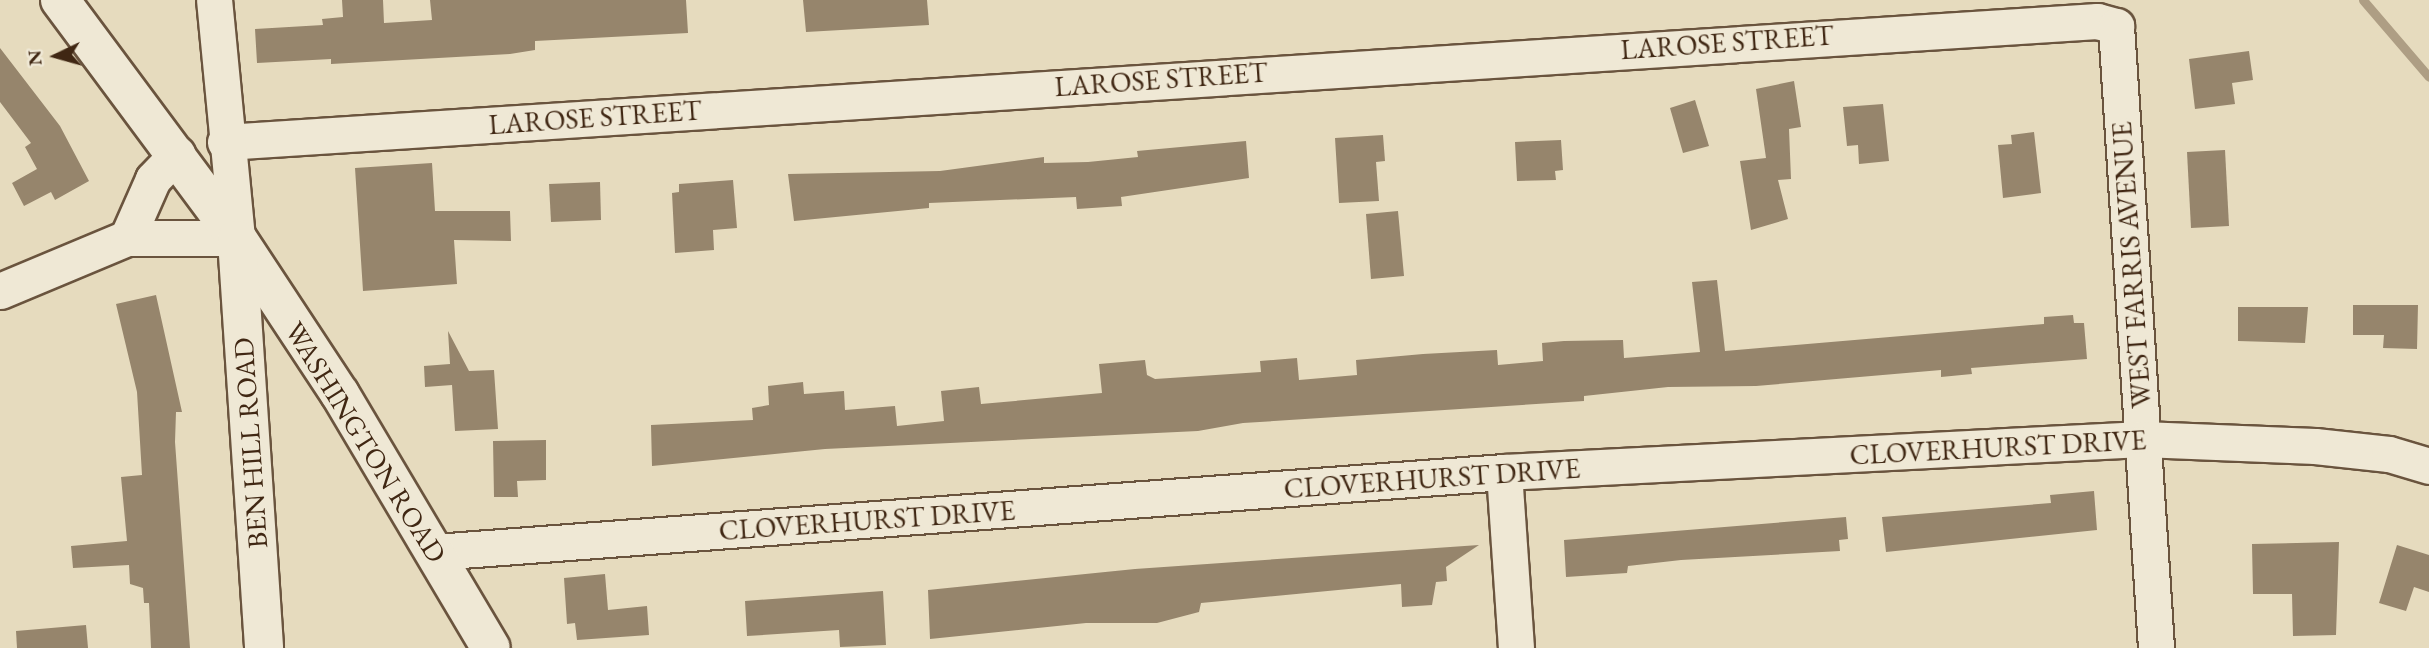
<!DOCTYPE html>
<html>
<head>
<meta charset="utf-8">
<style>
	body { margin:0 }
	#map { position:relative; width:2429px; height:648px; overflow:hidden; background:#e6dbbe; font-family:"EB Garamond",serif }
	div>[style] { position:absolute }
	.stream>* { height:9px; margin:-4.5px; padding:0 4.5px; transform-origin:4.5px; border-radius:4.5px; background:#ae9e84 }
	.building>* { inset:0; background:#96856c }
	.roads { filter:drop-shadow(2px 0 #6a543e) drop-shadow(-2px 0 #6a543e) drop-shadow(0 2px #6a543e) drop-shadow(0 -2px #6a543e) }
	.minor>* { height:35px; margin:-17.5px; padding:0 17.5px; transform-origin:17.5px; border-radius:17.5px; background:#efe8d5 }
	.tertiary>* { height:38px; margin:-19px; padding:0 19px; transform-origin:19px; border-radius:19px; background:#efe8d5 }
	span { translate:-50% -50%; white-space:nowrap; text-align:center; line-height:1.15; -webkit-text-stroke:5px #efe8d5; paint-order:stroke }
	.street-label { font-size:28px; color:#402713 }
	.north { position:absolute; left:21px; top:21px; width:70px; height:70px; -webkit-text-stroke:5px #efe8d5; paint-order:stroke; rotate:265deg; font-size:19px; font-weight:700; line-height:28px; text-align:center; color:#402713 }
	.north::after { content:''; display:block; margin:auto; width:24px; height:32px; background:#402713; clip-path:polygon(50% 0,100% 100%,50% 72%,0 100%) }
</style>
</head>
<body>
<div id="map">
	<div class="stream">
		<i style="left:2363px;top:0;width:101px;rotate:49.4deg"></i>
	</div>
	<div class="building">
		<i style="clip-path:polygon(342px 0,383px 0,384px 23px,432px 20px,430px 0,686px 0,688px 33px,535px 41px,535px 50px,510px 54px,331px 64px,331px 59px,257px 63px,255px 29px,323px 25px,322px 19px,343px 17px)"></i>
		<i style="clip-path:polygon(803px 0,927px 0,929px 25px,806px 32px)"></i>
		<i style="clip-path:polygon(0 48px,60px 126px,89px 181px,55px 200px,51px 192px,24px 206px,12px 183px,37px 169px,25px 147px,31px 143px,0 102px)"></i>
		<i style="clip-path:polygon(2249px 51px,2253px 80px,2232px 83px,2235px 104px,2195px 109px,2189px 59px)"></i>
		<i style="clip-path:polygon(1794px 81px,1801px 127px,1789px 129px,1791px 179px,1778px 180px,1788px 219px,1751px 230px,1740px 161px,1766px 158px,1756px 89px)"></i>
		<i style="clip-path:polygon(1695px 100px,1709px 146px,1683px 153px,1670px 108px)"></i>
		<i style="clip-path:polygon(1883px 104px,1889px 161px,1859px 164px,1858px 145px,1847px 146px,1843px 107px)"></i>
		<i style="clip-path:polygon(2034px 132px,2041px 193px,2003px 198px,1998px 145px,2012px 144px,2011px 135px)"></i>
		<i style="clip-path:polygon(1383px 135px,1385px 161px,1376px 162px,1379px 201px,1339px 203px,1335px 138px)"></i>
		<i style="clip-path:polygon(1561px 140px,1563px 170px,1555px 171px,1556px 180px,1517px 181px,1515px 142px)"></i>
		<i style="clip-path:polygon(1246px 141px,1249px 178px,1121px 197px,1122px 206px,1077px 209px,1076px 197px,929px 203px,929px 208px,794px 221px,788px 174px,940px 171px,1044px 157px,1044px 163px,1088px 162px,1138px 157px,1137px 151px)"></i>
		<i style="clip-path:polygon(2225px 150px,2229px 226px,2191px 228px,2187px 152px)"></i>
		<i style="clip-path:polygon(432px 163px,435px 211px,510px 211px,511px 241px,454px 240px,457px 284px,363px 291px,355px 168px)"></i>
		<i style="clip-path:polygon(733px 180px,737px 228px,713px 230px,714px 250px,675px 253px,672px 193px,679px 192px,679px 184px)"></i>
		<i style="clip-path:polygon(600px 182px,601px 220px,551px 222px,549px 184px)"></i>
		<i style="clip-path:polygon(1398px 211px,1404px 276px,1371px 279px,1366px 214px)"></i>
		<i style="clip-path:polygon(1717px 280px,1725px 351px,2044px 324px,2044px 317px,2073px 315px,2074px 323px,2084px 323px,2087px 359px,1971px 368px,1972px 374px,1941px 377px,1941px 370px,1756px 386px,1668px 387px,1584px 396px,1584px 401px,1243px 423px,1198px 431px,825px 449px,652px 466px,651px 425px,753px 420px,752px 408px,769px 405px,768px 386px,803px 382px,804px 394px,844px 391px,845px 410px,895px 406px,897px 426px,944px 421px,941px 391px,979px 387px,981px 404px,1102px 393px,1099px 364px,1145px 360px,1147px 375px,1155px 379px,1261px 372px,1260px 361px,1297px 358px,1299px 380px,1357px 375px,1356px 360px,1423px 354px,1497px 350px,1498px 365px,1543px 361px,1542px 343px,1564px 341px,1623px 340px,1624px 358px,1700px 352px,1692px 282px)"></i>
		<i style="clip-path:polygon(156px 295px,182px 412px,176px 412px,175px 442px,190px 648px,151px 648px,149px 603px,144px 603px,143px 588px,130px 584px,129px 565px,73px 568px,71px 546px,127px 541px,121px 477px,142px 475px,137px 392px,116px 304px)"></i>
		<i style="clip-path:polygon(2353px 305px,2418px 305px,2417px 349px,2383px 348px,2384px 335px,2353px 335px)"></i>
		<i style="clip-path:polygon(2238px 307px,2308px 307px,2305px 343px,2238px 341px)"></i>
		<i style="clip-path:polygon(448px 331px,469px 371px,494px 370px,498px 429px,455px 431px,452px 385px,425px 387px,424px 366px,450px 364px)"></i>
		<i style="clip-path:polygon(546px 440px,546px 480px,517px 481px,518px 497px,494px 497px,493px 441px)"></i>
		<i style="clip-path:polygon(2094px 491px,2097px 530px,1886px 552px,1882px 517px,2051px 503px,2050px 495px)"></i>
		<i style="clip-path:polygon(1846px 517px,1848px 539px,1839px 540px,1840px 551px,1681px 560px,1628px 566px,1627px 573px,1566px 577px,1564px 540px)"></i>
		<i style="clip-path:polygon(2339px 542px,2336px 635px,2293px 636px,2292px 594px,2253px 594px,2252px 544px)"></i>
		<i style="clip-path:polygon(1479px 545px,1446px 567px,1447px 581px,1436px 582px,1432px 605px,1402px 607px,1401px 584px,1201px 603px,1199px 612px,1157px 623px,1086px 623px,930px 639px,928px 590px,1135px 569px)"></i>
		<i style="clip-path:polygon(2397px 545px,2429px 555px,2429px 592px,2414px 587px,2406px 611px,2379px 603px)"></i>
		<i style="clip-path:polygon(605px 574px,608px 610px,647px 606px,649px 635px,577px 640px,575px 623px,567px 624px,564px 578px)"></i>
		<i style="clip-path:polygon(883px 591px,886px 645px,840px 647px,839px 630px,747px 636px,745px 601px)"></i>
		<i style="clip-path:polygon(86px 625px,88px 648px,17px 648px,16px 631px)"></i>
	</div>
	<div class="roads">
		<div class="minor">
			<i style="left:225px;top:142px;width:1876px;rotate:-3.7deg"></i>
			<i style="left:2097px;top:21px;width:20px;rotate:15deg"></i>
			<i style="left:2116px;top:26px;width:623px;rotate:86.32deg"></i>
			<i style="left:127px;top:238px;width:64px;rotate:-66.2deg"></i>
			<i style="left:153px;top:179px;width:35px;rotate:-46deg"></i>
			<i style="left:0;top:291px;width:138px;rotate:-22.7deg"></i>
			<i style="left:127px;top:238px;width:110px"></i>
			<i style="left:237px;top:238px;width:239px;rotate:-95.5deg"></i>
			<i style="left:1504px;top:472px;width:176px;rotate:86.1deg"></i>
			<i style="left:435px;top:552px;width:1072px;rotate:-4.28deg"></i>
			<i style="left:1504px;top:472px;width:639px;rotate:-2.96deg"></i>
			<i style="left:2142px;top:439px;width:173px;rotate:2.3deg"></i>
			<i style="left:2315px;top:446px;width:74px;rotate:6.2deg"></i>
			<i style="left:2389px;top:454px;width:42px;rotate:16.7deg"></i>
		</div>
		<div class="tertiary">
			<i style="left:60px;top:0;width:297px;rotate:53.4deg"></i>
			<i style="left:237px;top:238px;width:187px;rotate:56.6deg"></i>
			<i style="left:340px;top:394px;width:295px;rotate:59.3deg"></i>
			<i style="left:237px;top:240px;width:409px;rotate:86.2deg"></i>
		</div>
	</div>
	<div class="street-label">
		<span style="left:1727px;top:42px;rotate:-4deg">LAROSE STREET</span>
		<span style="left:1161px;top:79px;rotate:-4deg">LAROSE STREET</span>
		<span style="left:595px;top:117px;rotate:-4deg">LAROSE STREET</span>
		<span style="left:2131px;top:265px;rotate:-94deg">WEST FARRIS AVENUE</span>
		<span style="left:366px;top:442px;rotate:58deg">WASHINGTON ROAD</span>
		<span style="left:250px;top:443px;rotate:-94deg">BEN HILL ROAD</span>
		<span style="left:1998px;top:447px;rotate:-3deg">CLOVERHURST DRIVE</span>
		<span style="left:1432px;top:478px;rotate:-4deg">CLOVERHURST DRIVE</span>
		<span style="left:867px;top:520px;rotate:-4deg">CLOVERHURST DRIVE</span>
	</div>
	<div class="north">N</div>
</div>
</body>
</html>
